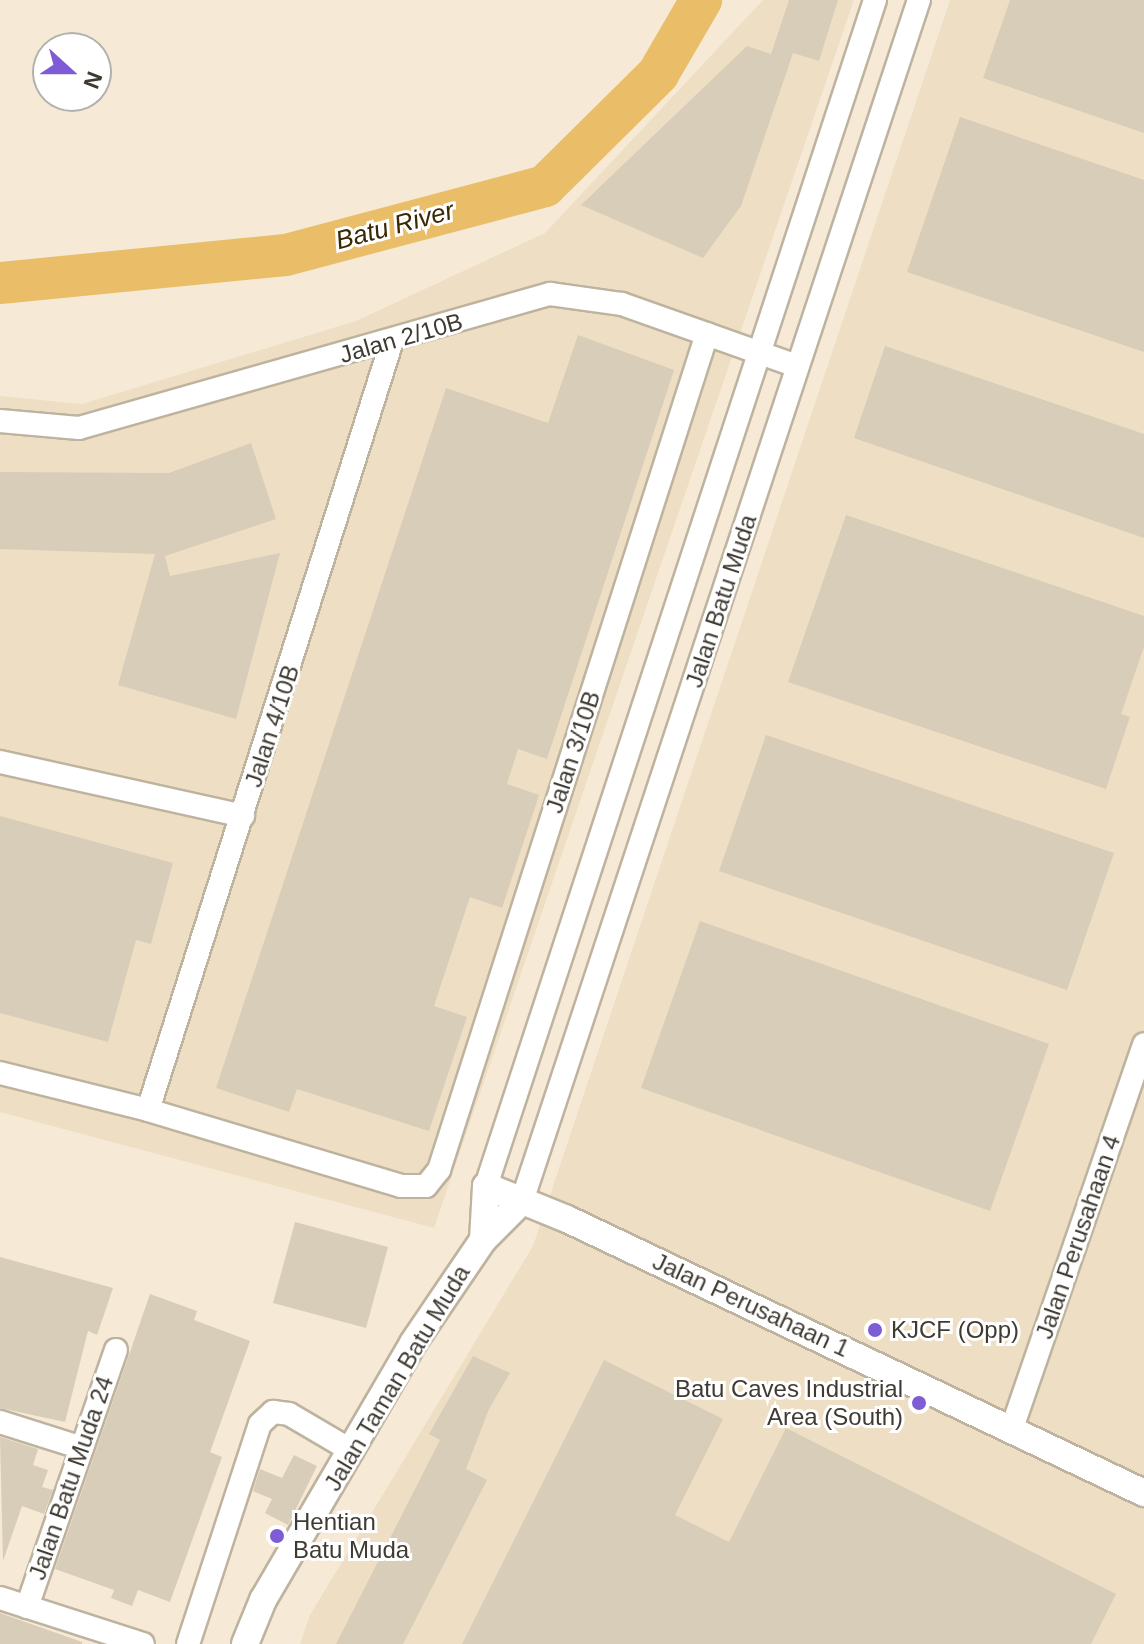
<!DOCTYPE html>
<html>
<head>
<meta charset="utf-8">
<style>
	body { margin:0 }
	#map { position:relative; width:1144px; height:1644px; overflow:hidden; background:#f6ead6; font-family:Helvetica,sans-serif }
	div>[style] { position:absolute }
	.built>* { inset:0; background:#eedfc4 }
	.river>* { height:42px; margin:-21px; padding:0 21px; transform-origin:21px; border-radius:21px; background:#eabe69 }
	.building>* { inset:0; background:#d8cdb9 }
	.roads { filter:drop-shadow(2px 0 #beb39f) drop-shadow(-2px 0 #beb39f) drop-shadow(0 2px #beb39f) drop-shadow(0 -2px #beb39f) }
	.minor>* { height:22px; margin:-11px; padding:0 11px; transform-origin:11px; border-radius:11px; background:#fff }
	.tertiary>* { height:26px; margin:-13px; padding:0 13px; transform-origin:13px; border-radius:13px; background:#fff }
	.dots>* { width:22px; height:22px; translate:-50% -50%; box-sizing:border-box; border:4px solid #fff; border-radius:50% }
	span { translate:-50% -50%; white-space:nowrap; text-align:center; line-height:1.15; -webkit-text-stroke:6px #fff; paint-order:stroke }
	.street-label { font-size:24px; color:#3f3b33 }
	.poi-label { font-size:24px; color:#3f3b33 }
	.left { translate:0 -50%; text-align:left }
	.right { translate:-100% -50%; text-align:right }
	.water-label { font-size:26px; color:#392801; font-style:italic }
	.north { position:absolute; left:32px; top:32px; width:80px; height:80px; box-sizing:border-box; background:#fff; border:2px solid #b2b1ad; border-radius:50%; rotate:111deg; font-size:22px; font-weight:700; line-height:32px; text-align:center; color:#3f3b33 }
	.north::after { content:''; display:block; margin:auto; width:28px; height:36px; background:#7e5cd6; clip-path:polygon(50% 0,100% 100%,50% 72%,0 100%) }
</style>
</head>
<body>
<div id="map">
	<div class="built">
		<i style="clip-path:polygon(763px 0,854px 0,434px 1228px,0 1112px,0 396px,82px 404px,356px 321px,545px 233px)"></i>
		<i style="clip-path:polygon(950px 0,1144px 0,1144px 1644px,300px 1644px,310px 1615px,533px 1246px)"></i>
	</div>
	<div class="river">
		<i style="left:0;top:283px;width:287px;rotate:-5.6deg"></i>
		<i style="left:286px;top:255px;width:268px;rotate:-14.9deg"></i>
		<i style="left:545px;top:186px;width:159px;rotate:-44.7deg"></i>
		<i style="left:658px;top:74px;width:86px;rotate:-59.8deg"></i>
	</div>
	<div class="building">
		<i style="clip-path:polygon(789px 0,838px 0,819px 61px,793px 53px,741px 206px,703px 258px,581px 205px,747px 46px,771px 54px)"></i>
		<i style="clip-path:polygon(1010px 0,1144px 0,1144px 133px,983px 78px)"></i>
		<i style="clip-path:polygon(960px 117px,1144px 180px,1144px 352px,907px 272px)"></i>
		<i style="clip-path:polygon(578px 335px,674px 370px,547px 759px,518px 749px,507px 784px,539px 795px,502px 908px,470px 897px,434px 1006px,467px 1017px,429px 1131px,297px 1089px,289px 1112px,216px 1088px,446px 388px,548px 423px)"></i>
		<i style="clip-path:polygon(885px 346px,1144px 434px,1144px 538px,854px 438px)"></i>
		<i style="clip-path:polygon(251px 443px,276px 519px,165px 556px,170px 576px,280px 553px,236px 719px,118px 685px,155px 554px,0 549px,0 472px,169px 473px)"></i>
		<i style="clip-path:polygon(846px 515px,1144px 616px,1144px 647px,1121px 714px,1130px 717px,1106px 789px,788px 682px)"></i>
		<i style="clip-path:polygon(766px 735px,1114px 853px,1067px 990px,719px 871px)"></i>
		<i style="clip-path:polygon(0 816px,173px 863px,151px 944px,136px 940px,108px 1042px,0 1013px)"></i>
		<i style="clip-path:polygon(700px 921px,1049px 1044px,990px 1211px,641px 1088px)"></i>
		<i style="clip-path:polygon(295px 1222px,388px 1247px,366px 1328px,273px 1303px)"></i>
		<i style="clip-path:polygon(0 1257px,113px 1288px,97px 1335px,88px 1331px,65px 1422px,0 1408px)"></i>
		<i style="clip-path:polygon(150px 1294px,197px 1311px,194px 1320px,250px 1341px,210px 1452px,222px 1457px,170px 1602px,138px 1590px,132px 1606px,111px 1598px,114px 1590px,55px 1569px)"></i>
		<i style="clip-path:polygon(473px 1356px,510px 1373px,489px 1409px,466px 1469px,487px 1480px,403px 1644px,336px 1644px,440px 1440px,429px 1434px)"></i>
		<i style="clip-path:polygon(604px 1360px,723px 1419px,675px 1515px,729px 1542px,786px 1428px,1116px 1594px,1091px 1644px,462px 1644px)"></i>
		<i style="clip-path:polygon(0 1437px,38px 1449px,33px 1465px,48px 1470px,42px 1487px,53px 1490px,44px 1514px,22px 1506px,3px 1561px)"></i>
		<i style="clip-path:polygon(294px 1455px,317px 1466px,288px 1525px,265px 1513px,272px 1499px,253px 1491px,260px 1469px,282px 1478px)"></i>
		<i style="clip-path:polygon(0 1613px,82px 1642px,82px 1644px,0 1644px)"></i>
	</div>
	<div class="roads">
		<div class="minor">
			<i style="left:0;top:421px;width:79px;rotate:5.1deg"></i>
			<i style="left:79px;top:428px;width:490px;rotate:-15.9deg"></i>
			<i style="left:550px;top:294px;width:73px;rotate:7.9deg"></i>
			<i style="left:622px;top:304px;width:186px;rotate:19.5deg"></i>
			<i style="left:0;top:762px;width:249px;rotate:12.5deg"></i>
			<i style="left:0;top:1073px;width:153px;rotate:14deg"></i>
			<i style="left:148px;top:1110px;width:264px;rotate:16.7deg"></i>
			<i style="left:401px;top:1186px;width:25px"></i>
			<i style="left:426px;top:1186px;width:21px;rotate:-51deg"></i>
			<i style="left:439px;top:1170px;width:878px;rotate:-72.23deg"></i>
			<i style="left:148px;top:1110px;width:807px;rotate:-72.4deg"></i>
			<i style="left:486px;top:1186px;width:1248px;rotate:-71.84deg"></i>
			<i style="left:522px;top:1201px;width:1265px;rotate:-71.71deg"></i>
			<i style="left:0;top:1422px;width:86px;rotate:17.6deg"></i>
			<i style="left:1011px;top:1431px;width:409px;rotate:-71deg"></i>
			<i style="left:0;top:1598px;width:150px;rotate:17.8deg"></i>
			<i style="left:27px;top:1607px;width:272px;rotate:-70.9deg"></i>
			<i style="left:188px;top:1644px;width:231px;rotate:-71.9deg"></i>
			<i style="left:260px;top:1424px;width:18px;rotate:-43deg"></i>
			<i style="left:273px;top:1412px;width:16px;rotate:7deg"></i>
			<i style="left:289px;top:1414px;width:73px;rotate:30.4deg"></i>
		</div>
		<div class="tertiary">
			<i style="left:483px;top:1240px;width:54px;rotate:-86.8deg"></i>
			<i style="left:486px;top:1186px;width:87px;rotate:22.2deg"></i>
			<i style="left:567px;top:1219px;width:639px;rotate:25.4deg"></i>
			<i style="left:245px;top:1644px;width:48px;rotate:-67.8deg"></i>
			<i style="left:263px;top:1600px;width:298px;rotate:-59.7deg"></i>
			<i style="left:413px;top:1343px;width:125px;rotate:-55.8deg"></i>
			<i style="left:483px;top:1240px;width:55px;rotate:-45deg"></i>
		</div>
	</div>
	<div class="dots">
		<i style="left:875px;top:1330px;background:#7e5cd6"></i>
		<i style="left:919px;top:1403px;background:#7e5cd6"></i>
		<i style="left:277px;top:1536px;background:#7e5cd6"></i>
	</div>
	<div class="street-label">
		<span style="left:401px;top:338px;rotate:-16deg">Jalan 2/10B</span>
		<span style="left:721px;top:601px;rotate:-72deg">Jalan Batu Muda</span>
		<span style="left:272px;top:726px;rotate:-72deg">Jalan 4/10B</span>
		<span style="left:573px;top:752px;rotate:-72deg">Jalan 3/10B</span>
		<span style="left:1078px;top:1237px;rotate:-71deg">Jalan Perusahaan 4</span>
		<span style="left:751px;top:1305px;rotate:25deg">Jalan Perusahaan 1</span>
		<span style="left:397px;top:1378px;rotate:-59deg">Jalan Taman Batu Muda</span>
		<span style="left:71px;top:1478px;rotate:-71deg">Jalan Batu Muda 24</span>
	</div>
	<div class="poi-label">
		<span class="left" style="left:891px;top:1330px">KJCF (Opp)</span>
		<span class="right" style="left:903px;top:1403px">Batu Caves Industrial<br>Area (South)</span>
		<span class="left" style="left:293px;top:1536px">Hentian<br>Batu Muda</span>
	</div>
	<div class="water-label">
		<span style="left:395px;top:226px;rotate:-15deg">Batu River</span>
	</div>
	<div class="north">N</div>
</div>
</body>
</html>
